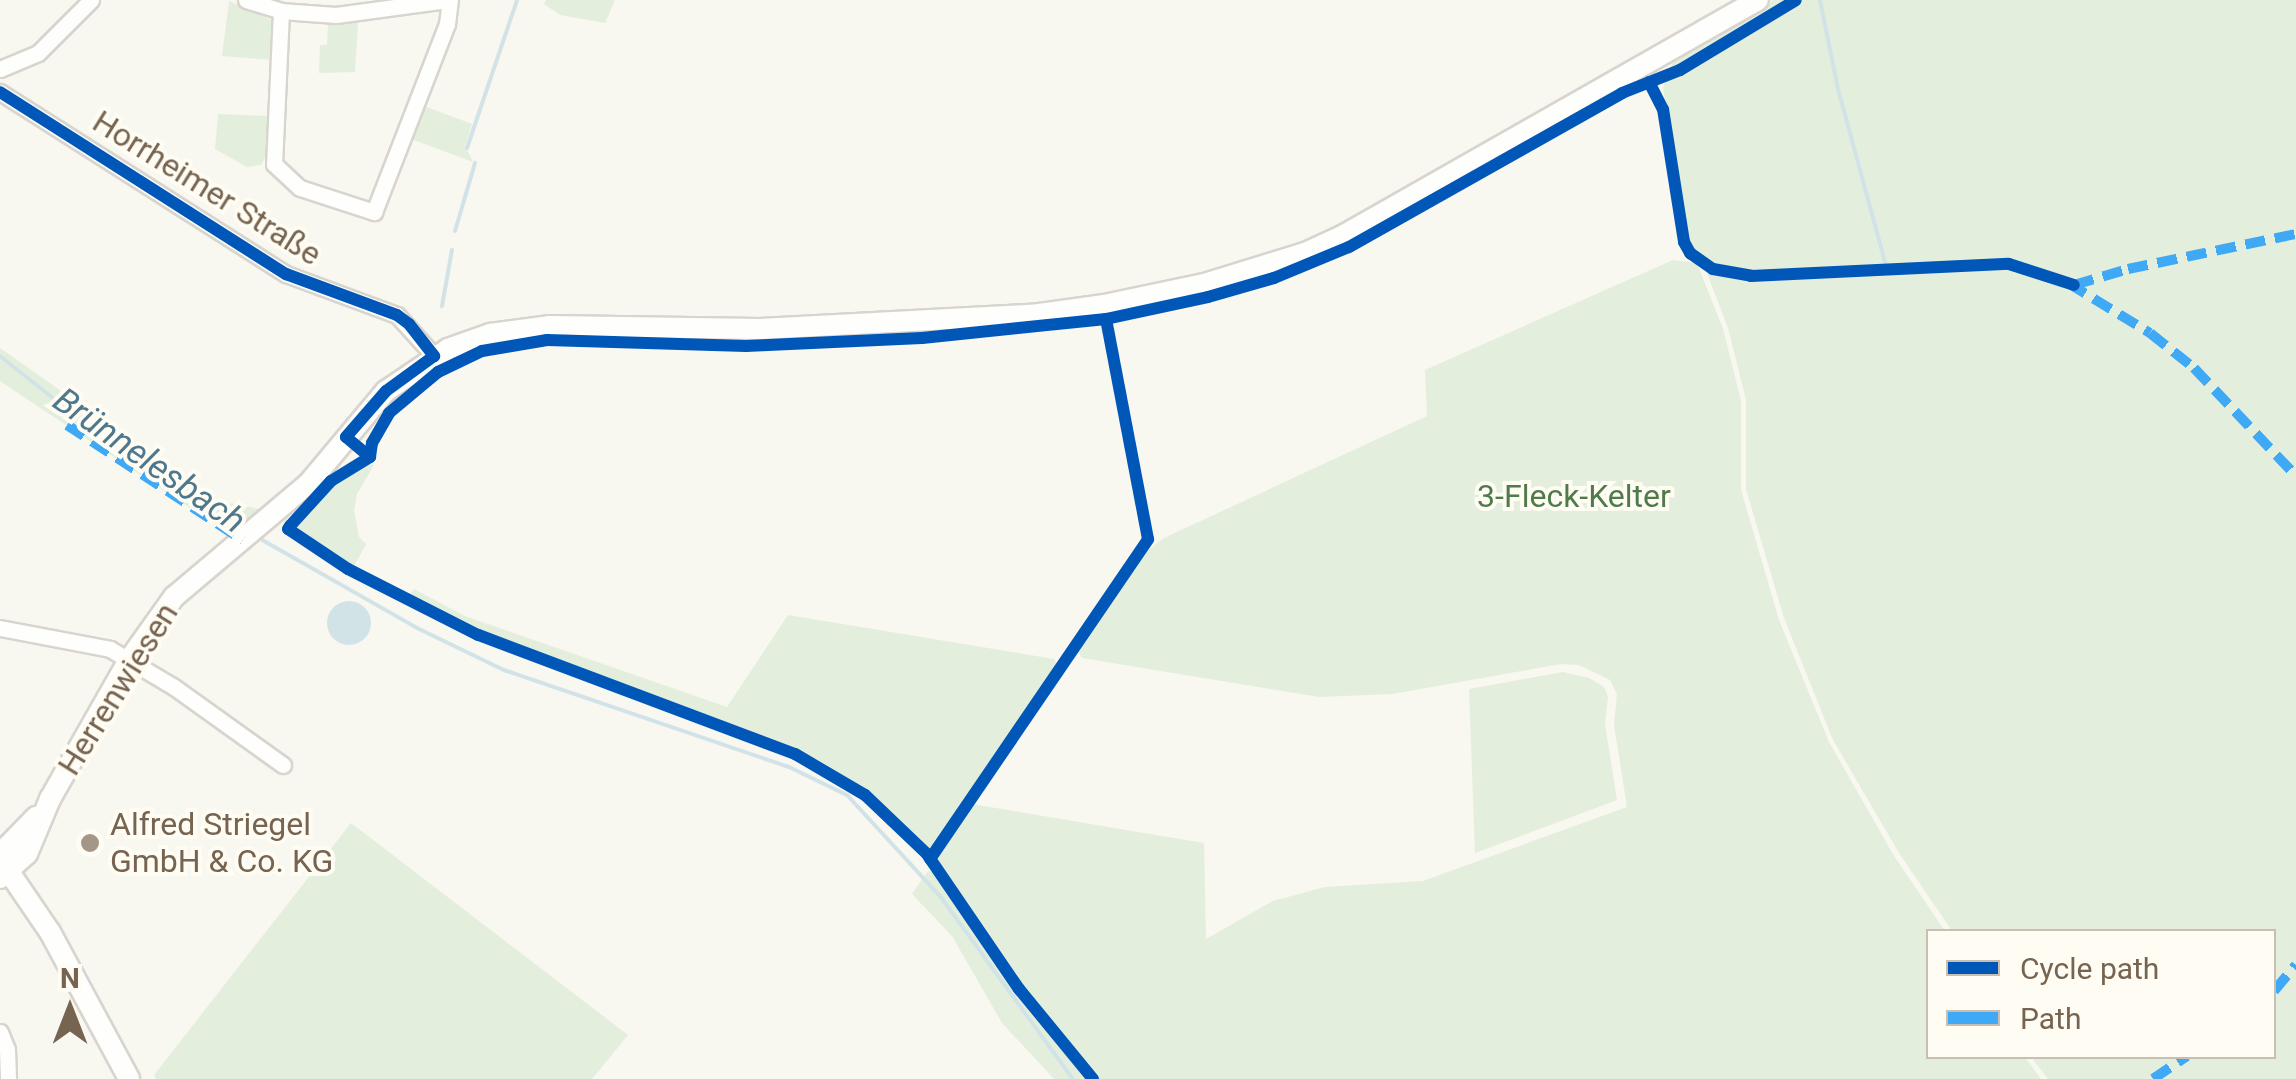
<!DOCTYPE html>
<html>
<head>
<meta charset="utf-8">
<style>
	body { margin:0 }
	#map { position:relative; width:2296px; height:1079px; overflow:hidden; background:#f8f7f0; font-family:Roboto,sans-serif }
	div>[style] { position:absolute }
	.green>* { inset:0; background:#e3efdc }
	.water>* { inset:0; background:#d2e3e8 }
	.round { border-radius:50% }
	.stream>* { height:4px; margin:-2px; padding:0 2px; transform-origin:2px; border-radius:2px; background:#d2e3e8 }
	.roads { filter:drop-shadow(2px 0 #d8d4ce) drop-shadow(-2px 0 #d8d4ce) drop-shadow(0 2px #d8d4ce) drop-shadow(0 -2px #d8d4ce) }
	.minor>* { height:15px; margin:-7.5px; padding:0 7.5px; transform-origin:7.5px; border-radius:7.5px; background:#fefefd }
	.secondary>* { height:20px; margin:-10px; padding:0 10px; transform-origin:10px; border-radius:10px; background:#fefefd }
	.quiet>* { height:10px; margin-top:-5px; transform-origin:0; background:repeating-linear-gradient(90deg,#3fa9f5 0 20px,transparent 0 30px) }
	.cycleway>* { height:12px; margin:-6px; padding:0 6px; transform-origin:6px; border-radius:6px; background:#0057b8 }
	.dots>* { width:28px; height:28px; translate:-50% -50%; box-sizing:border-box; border:5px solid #fefcf3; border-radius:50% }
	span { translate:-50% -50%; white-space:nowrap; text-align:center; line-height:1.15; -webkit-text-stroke:8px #fefcf3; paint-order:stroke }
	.street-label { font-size:32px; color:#766450 }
	.park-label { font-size:32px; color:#4f7a49 }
	.poi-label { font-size:32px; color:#766450 }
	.left { translate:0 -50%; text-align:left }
	.water-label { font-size:35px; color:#4e788e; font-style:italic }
	.legend { position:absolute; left:1926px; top:929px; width:350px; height:130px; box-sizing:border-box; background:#fefcf3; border:2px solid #c8bfb2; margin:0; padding:12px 18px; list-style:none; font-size:30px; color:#766450 }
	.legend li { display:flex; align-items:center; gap:20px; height:50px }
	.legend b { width:50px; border:2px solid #c8bfb2 }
	.north { position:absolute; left:20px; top:959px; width:100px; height:100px; -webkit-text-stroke:8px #fefcf3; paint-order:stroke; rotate:0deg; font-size:28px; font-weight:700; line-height:40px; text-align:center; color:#766450 }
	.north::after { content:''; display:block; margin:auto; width:35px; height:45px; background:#766450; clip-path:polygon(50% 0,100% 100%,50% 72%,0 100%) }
</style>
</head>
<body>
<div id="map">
	<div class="green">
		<i style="clip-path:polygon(546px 0,615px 0,605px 23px,560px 15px,544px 4px)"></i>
		<i style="clip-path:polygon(1773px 0,2296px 0,2296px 1079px,2048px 1079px,2031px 1057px,2274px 1056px,2274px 932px,1952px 931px,1899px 853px,1833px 740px,1784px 618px,1746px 489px,1746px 400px,1728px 328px,1702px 260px,1686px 241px,1663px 87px,1675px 56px)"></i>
		<i style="clip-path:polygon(229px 1px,271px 20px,271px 60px,222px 56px)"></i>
		<i style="clip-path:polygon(358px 22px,355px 72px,319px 73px,320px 45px,327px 45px,328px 23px)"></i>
		<i style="clip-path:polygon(424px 106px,472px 124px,465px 146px,473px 162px,411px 139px)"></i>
		<i style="clip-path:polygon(218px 114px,269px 116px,266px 156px,261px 165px,247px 167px,215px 149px)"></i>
		<i style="clip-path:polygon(1673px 260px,1697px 263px,1723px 329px,1741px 401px,1741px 490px,1779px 620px,1829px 742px,1894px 856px,1945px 931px,1928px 932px,1928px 1056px,2025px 1057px,2041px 1079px,1097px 1079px,1018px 983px,939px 864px,938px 854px,972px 804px,1204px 843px,1206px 939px,1273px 901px,1325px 887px,1423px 881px,1627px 807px,1614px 725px,1617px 694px,1610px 680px,1579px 665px,1561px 664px,1392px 694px,1319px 697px,1082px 658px,1078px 651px,1147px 551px,1164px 538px,1427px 416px,1425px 370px)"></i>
		<i style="clip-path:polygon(0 348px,81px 405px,92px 418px,220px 501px,264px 510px,227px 540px,226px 532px,0 381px)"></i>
		<i style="clip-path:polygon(367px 463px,374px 465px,357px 494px,354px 510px,359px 537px,366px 544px,353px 568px,295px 531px,296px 524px,336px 481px)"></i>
		<i style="clip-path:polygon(414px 589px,465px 616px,727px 707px,788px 615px,1054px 659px,1059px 670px,935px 847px,928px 850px,867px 794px,831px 769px,741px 730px,455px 630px,405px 601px)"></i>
		<i style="clip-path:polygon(1563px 672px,1589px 678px,1604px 687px,1608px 697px,1605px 724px,1617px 800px,1475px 853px,1469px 689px)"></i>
		<i style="clip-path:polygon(351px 823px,628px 1035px,592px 1079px,156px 1079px,154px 1075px)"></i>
		<i style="clip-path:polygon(928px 871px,936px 873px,1029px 1008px,1091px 1079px,1054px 1079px,1002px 1023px,952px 936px,912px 894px)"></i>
	</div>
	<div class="water">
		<i class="round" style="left:327px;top:601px;width:44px;height:44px"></i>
	</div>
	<div class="stream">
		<i style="left:1820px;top:0;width:91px;rotate:78.6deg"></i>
		<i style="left:1838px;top:89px;width:183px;rotate:74.8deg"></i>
		<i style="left:467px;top:148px;width:156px;rotate:-71.3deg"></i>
		<i style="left:455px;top:231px;width:71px;rotate:-73.6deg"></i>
		<i style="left:442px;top:306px;width:57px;rotate:-79.9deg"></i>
		<i style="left:0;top:356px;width:74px;rotate:38.4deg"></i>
		<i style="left:58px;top:402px;width:227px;rotate:34.4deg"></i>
		<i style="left:257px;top:537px;width:184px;rotate:29.6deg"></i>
		<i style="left:417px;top:628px;width:97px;rotate:25.8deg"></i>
		<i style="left:504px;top:670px;width:301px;rotate:18.8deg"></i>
		<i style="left:789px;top:767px;width:64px;rotate:25.8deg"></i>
		<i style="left:847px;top:795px;width:137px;rotate:47.4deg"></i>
		<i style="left:940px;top:896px;width:226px;rotate:54deg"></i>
	</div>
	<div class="roads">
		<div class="minor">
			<i style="left:246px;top:0;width:37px;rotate:17deg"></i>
			<i style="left:281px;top:11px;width:55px;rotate:4.2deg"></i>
			<i style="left:336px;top:15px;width:112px;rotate:-7.7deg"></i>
			<i style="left:281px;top:11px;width:153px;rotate:92.6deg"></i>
			<i style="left:274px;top:164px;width:35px;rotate:43deg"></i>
			<i style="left:300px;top:188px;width:78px;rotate:18deg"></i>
			<i style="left:374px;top:212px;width:202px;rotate:-68.8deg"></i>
			<i style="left:447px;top:24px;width:24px;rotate:-83deg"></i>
			<i style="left:0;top:69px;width:41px;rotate:-22.8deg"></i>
			<i style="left:38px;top:53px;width:75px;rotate:-45deg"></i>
			<i style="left:0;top:92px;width:339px;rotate:32.5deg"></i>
			<i style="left:286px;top:274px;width:118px;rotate:20.3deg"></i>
			<i style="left:397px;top:315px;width:55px;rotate:47.9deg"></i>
			<i style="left:0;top:628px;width:112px;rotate:10.8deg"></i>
			<i style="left:110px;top:649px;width:74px;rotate:30.7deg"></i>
			<i style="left:174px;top:687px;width:134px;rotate:35.6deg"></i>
			<i style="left:0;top:1032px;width:18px;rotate:68deg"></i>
			<i style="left:7px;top:1049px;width:30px;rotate:88deg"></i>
		</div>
		<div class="secondary">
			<i style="left:0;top:854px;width:52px;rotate:-45.8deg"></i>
			<i style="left:9px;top:872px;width:73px;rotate:55.7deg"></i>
			<i style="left:50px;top:932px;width:167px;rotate:61.7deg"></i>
			<i style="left:0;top:878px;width:36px;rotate:-42deg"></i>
			<i style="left:27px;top:854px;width:60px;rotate:-67.3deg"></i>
			<i style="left:50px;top:799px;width:160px;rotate:-60.4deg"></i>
			<i style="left:129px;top:660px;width:77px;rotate:-54.5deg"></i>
			<i style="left:174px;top:597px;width:177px;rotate:-40.2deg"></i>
			<i style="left:309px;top:483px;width:120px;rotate:-50.1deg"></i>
			<i style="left:386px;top:391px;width:75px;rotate:-34.1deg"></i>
			<i style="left:448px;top:349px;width:45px;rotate:-19.7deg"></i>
			<i style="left:490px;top:334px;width:61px;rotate:-7.6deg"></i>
			<i style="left:550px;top:326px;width:210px;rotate:0.8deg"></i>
			<i style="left:760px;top:329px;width:271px;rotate:-3deg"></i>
			<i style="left:1031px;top:315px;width:74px;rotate:-7.8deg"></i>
			<i style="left:1104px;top:305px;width:102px;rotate:-11.9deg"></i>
			<i style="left:1204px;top:284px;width:106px;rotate:-17.1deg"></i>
			<i style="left:1305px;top:253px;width:43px;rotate:-24.8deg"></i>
			<i style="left:1344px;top:235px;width:476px;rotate:-29.6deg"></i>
		</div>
	</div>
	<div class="quiet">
		<i style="left:2068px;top:283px;width:96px;rotate:31.4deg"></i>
		<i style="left:2150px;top:333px;width:56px;rotate:38.5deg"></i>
		<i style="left:2194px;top:368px;width:149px;rotate:46.6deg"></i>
		<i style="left:2074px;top:285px;width:56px;rotate:-16.5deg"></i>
		<i style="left:2128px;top:269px;width:172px;rotate:-11.8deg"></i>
		<i style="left:67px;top:425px;width:210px;rotate:33.2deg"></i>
		<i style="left:2274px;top:991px;width:34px;rotate:-50deg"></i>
		<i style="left:2153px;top:1079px;width:41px;rotate:-34.1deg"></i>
	</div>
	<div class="cycleway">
		<i style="left:1649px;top:82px;width:30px;rotate:63deg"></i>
		<i style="left:1663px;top:109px;width:135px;rotate:81deg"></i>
		<i style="left:1684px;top:242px;width:13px;rotate:61deg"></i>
		<i style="left:1690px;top:253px;width:28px;rotate:35deg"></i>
		<i style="left:1713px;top:269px;width:39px;rotate:10deg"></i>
		<i style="left:1751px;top:276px;width:258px;rotate:-2.7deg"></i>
		<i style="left:2009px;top:264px;width:68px;rotate:17.9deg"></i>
		<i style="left:0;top:92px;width:339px;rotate:32.5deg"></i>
		<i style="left:286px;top:274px;width:118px;rotate:20.3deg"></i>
		<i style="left:397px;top:315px;width:15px;rotate:37deg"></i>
		<i style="left:409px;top:324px;width:41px;rotate:52deg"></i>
		<i style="left:434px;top:356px;width:59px;rotate:143.9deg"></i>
		<i style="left:386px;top:391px;width:61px;rotate:131deg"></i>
		<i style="left:346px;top:437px;width:31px;rotate:40deg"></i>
		<i style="left:930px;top:859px;width:387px;rotate:-55.7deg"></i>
		<i style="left:1148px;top:539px;width:224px;rotate:-100.8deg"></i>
		<i style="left:1093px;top:1079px;width:117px;rotate:-129.4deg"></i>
		<i style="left:1019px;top:989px;width:163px;rotate:-124.3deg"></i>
		<i style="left:927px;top:854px;width:86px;rotate:-136.4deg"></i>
		<i style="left:865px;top:795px;width:81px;rotate:-149.6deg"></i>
		<i style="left:795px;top:754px;width:339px;rotate:-159.4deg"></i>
		<i style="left:478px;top:635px;width:146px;rotate:-153.1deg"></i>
		<i style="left:348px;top:569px;width:72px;rotate:-146.3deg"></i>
		<i style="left:288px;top:529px;width:4px;rotate:-56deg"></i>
		<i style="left:290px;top:526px;width:61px;rotate:-47.7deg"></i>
		<i style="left:331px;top:481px;width:46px;rotate:-31.6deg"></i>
		<i style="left:370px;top:457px;width:14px;rotate:-82deg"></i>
		<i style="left:372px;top:443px;width:34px;rotate:-60deg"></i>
		<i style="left:389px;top:413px;width:64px;rotate:-39.9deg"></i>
		<i style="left:438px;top:372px;width:49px;rotate:-25.5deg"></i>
		<i style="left:482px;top:351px;width:66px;rotate:-9.6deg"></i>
		<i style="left:547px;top:340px;width:199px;rotate:1.7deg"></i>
		<i style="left:746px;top:346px;width:176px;rotate:-2.6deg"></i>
		<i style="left:922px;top:338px;width:185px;rotate:-5.9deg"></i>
		<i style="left:1106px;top:319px;width:104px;rotate:-12.2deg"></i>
		<i style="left:1208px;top:297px;width:69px;rotate:-16.1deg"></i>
		<i style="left:1274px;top:278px;width:81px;rotate:-22.5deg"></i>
		<i style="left:1349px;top:247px;width:313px;rotate:-29.4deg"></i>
		<i style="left:1622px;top:93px;width:62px;rotate:-21.6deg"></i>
		<i style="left:1680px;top:70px;width:135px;rotate:-31.1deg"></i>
	</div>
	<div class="dots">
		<i style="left:90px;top:843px;background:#a49788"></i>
	</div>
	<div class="street-label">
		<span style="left:207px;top:188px;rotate:32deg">Horrheimer Straße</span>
		<span style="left:118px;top:689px;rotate:-58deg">Herrenwiesen</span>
	</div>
	<div class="park-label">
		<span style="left:1574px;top:496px">3-Fleck-Kelter</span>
	</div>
	<div class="poi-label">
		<span class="left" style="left:110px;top:843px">Alfred Striegel<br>GmbH &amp; Co. KG</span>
	</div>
	<div class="water-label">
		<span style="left:149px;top:461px;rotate:35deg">Brünnelesbach</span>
	</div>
	<ul class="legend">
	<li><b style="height:12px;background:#0057b8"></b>Cycle path</li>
	<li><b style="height:12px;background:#3fa9f5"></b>Path</li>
	</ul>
	<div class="north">N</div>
</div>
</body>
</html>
